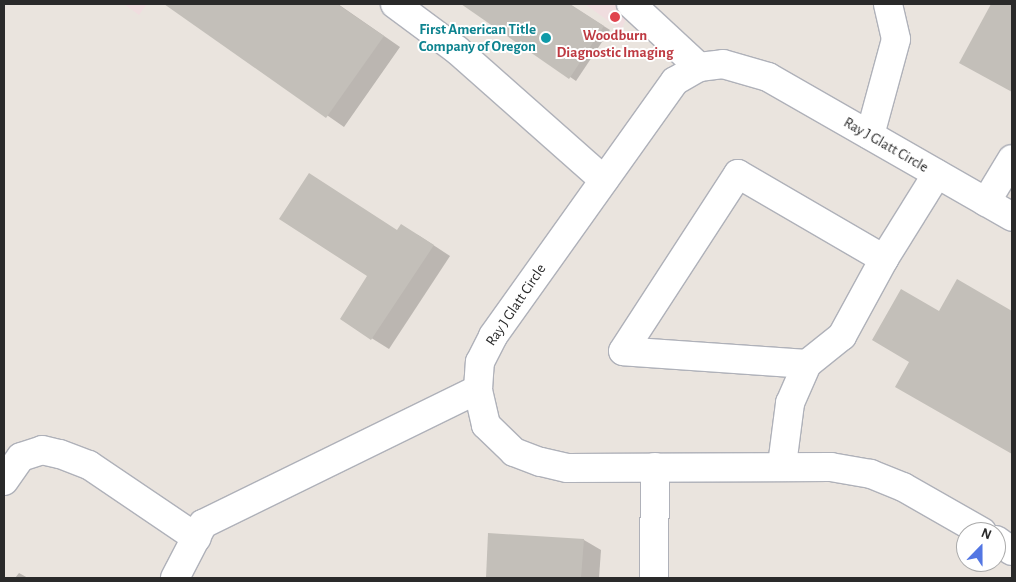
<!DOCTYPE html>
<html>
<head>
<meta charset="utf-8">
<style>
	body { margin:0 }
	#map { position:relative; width:1016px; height:582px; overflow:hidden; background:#eae4de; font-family:"Alegreya Sans",sans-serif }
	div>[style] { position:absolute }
	.medical>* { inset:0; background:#f0dddf }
	.shadow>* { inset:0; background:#0003 }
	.building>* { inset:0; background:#c3bfb9 }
	.roads { filter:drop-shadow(1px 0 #afb1b9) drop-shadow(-1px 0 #afb1b9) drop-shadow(0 1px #afb1b9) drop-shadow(0 -1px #afb1b9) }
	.minor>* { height:28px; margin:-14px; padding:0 14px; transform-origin:14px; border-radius:14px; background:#fff }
	.dots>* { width:14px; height:14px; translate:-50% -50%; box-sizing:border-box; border:2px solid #fff; border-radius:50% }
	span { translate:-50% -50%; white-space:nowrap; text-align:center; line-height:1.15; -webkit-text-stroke:4px #fff; paint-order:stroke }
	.culture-label { font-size:15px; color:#0d838f; font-weight:700 }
	.right { translate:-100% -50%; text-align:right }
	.health-label { font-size:15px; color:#be3a42; font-weight:700 }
	.street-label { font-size:15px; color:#2a2a2a }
	.frame { position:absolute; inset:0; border:5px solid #2a2a2a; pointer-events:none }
	.north { position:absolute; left:956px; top:522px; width:50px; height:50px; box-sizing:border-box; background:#fff; border:1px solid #aaa; border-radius:50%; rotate:22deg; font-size:14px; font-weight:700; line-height:20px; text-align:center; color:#2a2a2a }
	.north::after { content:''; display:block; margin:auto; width:18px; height:22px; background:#5376e3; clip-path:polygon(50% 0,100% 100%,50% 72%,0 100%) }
</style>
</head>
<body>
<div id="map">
	<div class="medical">
		<i style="clip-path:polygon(124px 4px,147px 4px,139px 15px)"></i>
		<i style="clip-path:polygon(585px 4px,633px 4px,621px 30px)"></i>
	</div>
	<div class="shadow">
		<i style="clip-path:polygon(182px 4px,293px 4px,305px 12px,311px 4px,338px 4px,400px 47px,344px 127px,177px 11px)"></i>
		<i style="clip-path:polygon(471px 4px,569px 4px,610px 30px,576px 81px,469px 7px)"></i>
		<i style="clip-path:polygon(992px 4px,1012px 4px,1012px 91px,961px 63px)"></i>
		<i style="clip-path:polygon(398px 231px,418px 235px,450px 256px,389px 349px,341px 319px)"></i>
		<i style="clip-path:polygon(958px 281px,1012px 313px,1012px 453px,897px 386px)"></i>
		<i style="clip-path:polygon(489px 534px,584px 540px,601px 550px,599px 578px,487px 578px)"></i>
		<i style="clip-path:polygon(19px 573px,28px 578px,15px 578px)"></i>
	</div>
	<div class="building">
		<i style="clip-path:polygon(164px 4px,337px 4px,384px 36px,326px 118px)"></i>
		<i style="clip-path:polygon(461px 4px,570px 4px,604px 26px,569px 79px)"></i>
		<i style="clip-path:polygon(991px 4px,1012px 4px,1012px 92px,959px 63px)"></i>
		<i style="clip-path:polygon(309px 173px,397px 230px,401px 224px,434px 245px,371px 340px,340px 319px,367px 276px,279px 219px)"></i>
		<i style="clip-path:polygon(957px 279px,1012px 311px,1012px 454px,895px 387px,909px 362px,872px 340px,901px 289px,939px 311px)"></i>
		<i style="clip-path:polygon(488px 533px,584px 539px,581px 578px,486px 578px)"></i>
	</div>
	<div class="roads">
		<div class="minor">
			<i style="left:395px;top:4px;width:77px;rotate:36.6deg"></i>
			<i style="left:457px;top:50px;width:196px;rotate:41.5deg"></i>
			<i style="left:631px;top:4px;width:93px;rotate:42.8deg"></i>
			<i style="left:870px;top:135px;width:99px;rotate:-74.8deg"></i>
			<i style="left:896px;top:39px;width:36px;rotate:-103deg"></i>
			<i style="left:986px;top:202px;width:50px;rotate:-58.8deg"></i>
			<i style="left:807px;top:364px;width:184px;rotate:-176deg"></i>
			<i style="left:623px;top:351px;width:211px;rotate:-57deg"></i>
			<i style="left:738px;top:174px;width:169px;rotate:30.2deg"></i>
			<i style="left:782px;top:465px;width:63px;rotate:-82.6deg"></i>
			<i style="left:790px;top:403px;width:43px;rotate:-66.4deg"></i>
			<i style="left:807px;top:364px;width:45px;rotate:-38.7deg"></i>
			<i style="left:842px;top:336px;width:88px;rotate:-61.4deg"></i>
			<i style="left:884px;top:259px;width:100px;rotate:-58.1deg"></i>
			<i style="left:4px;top:481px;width:29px;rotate:-55deg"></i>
			<i style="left:21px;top:457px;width:22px;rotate:-18deg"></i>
			<i style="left:42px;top:450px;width:18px;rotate:13deg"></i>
			<i style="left:60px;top:454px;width:31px;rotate:21deg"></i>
			<i style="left:89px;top:465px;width:130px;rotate:34.1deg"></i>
			<i style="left:982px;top:532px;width:91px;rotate:-150.3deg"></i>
			<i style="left:903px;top:487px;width:35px;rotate:-158deg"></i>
			<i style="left:871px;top:474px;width:41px;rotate:-170.1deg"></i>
			<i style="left:831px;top:467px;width:264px;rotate:179.8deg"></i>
			<i style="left:567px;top:468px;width:28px;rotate:-167deg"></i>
			<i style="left:540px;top:462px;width:28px;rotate:-159deg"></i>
			<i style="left:514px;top:452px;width:39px;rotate:-136deg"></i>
			<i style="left:486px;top:425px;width:37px;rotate:-103deg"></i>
			<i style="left:478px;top:389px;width:27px;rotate:-86deg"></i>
			<i style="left:480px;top:362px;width:29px;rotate:-63deg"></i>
			<i style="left:493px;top:336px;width:313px;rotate:-54.5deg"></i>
			<i style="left:675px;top:81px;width:28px;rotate:-30deg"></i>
			<i style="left:699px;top:67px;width:24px;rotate:-7deg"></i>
			<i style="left:723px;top:64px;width:47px;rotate:16.1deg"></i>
			<i style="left:768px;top:77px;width:281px;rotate:29.8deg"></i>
			<i style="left:996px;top:540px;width:19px;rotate:35deg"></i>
			<i style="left:175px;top:578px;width:61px;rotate:-62.6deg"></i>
			<i style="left:203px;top:524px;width:306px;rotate:-26.1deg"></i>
			<i style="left:654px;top:578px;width:111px;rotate:-89.5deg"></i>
		</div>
	</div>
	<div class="dots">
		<i style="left:615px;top:17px;background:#e0444e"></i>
		<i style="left:546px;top:38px;background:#0f9aa8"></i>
	</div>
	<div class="culture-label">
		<span class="right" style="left:536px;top:38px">First American Title<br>Company of Oregon</span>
	</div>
	<div class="health-label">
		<span style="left:615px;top:44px">Woodburn<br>Diagnostic Imaging</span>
	</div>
	<div class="street-label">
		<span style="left:886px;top:145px;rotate:30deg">Ray J Glatt Circle</span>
		<span style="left:516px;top:305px;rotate:-56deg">Ray J Glatt Circle</span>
	</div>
	<div class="frame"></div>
	<div class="north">N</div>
</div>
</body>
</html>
